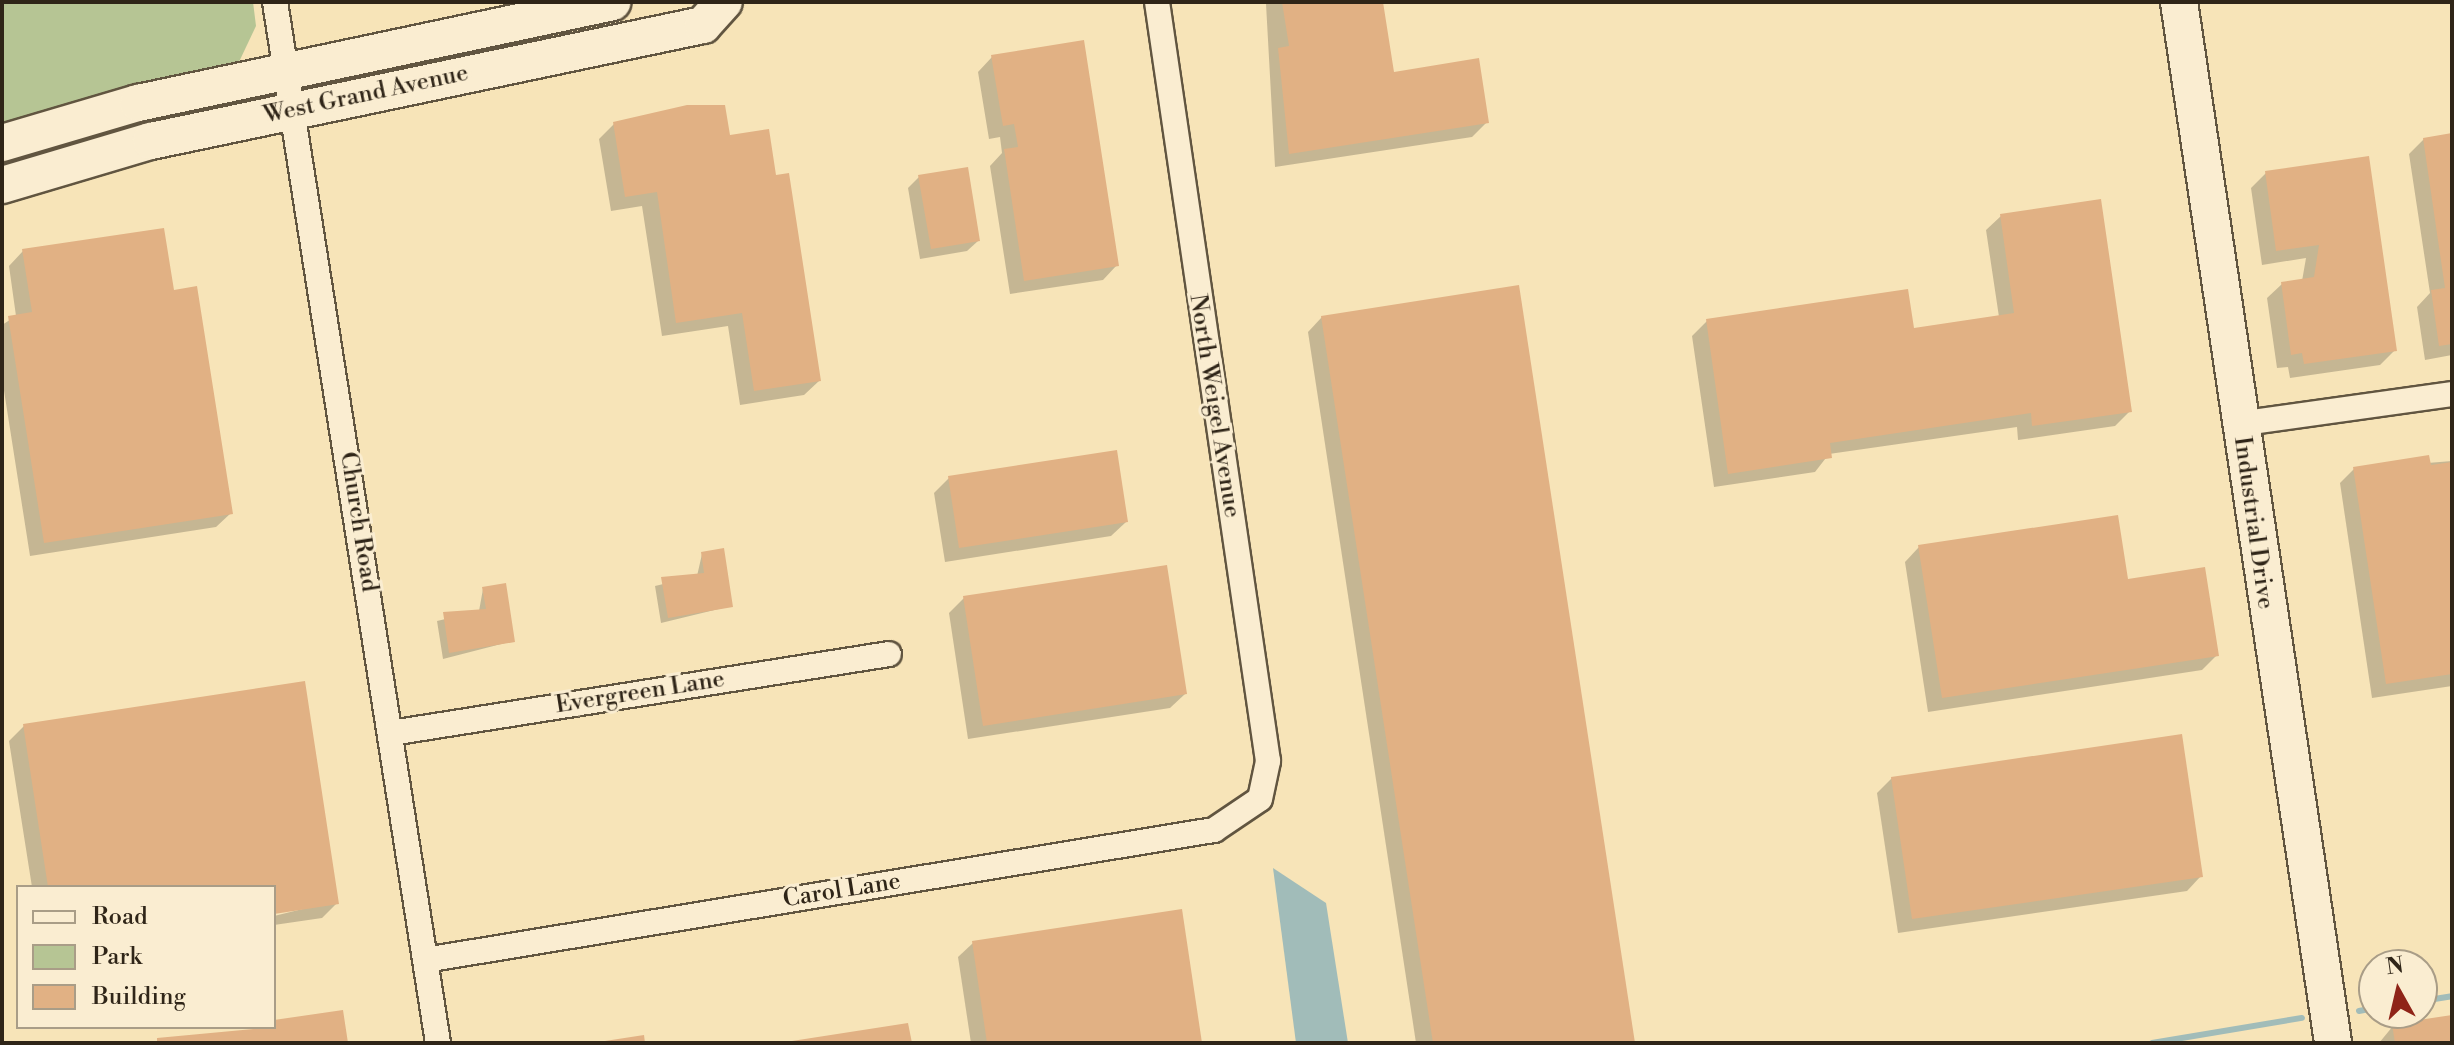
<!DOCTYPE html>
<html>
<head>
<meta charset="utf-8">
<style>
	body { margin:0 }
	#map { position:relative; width:2454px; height:1045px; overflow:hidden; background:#f7e4b8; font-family:"Libre Bodoni",serif }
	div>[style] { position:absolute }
	.green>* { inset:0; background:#b6c594 }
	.water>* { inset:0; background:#a1bcb9 }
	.shadow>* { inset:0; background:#0003 }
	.stream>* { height:6px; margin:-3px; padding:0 3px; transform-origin:3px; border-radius:3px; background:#a1bcb9 }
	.building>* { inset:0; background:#e1b184 }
	.roads { filter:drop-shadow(2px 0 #615540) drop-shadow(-2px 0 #615540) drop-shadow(0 2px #615540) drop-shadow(0 -2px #615540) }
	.street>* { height:24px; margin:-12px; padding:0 12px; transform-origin:12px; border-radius:12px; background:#faedd1 }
	.secondary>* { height:36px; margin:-18px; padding:0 18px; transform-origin:18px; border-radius:18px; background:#faedd1 }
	span { translate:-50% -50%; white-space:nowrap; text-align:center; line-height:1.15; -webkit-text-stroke:6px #faedd1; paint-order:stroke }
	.street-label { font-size:24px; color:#2f2518 }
	.frame { position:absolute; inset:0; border:4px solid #2f2518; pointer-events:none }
	.legend { position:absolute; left:16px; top:885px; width:260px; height:144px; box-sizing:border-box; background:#faedd1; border:2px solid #a99d87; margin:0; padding:10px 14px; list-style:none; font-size:24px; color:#2f2518 }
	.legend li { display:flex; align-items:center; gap:16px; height:40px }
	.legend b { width:40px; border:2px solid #a99d87 }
	.north { position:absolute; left:2358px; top:949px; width:80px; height:80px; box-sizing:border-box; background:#faedd1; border:2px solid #a99d87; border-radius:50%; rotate:352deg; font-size:22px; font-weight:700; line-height:32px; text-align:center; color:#2f2518 }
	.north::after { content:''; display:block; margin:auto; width:28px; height:36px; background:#8f2418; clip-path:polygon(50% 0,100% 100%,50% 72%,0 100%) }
</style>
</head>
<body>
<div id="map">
	<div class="green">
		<i style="clip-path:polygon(2px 2px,253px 2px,256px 26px,238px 64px,2px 126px)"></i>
	</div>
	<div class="water">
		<i style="clip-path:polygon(1273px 868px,1326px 903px,1348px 1043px,1296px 1043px)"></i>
	</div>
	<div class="shadow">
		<i style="clip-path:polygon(1381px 2px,1392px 74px,1487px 122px,1472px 137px,1275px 167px,1266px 4px)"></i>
		<i style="clip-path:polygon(992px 57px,1117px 265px,1103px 280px,1010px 294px,990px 166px,1002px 153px,1000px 137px,989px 139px,978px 72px)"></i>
		<i style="clip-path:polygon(614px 124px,728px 137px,819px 381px,804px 395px,740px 405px,728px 326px,662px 336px,642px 206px,611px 211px,599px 139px)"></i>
		<i style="clip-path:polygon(2452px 135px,2452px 355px,2425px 360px,2417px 307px,2430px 293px,2409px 154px,2424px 139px)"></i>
		<i style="clip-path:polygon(2367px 159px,2395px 350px,2380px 365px,2290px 378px,2288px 367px,2277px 368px,2267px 298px,2282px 284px,2302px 281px,2306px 258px,2262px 265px,2251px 188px,2266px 173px)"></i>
		<i style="clip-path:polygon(919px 177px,978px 241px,967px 251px,920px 259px,908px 188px)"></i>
		<i style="clip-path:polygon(2001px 216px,2130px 411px,2115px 426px,2018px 440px,2017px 427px,1829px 454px,1815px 472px,1714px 487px,1692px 336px,1707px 321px,1912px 330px,1999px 317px,1986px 230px)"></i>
		<i style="clip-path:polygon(23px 251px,172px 292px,231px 513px,216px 527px,30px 556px,2px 378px,2px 325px,16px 316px,9px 266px)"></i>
		<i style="clip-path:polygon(1322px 317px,1633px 1043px,1416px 1043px,1308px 332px)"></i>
		<i style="clip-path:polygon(2452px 461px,2452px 686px,2372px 698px,2340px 483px,2354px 469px)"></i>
		<i style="clip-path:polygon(949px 478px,1126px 522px,1111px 536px,945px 562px,934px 493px)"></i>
		<i style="clip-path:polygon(1919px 547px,2126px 581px,2217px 655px,2202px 670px,1928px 712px,1905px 562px)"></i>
		<i style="clip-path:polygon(702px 554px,731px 606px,661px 623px,655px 586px,697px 576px)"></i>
		<i style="clip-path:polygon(483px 589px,513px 641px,443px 659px,437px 621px,479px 611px)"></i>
		<i style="clip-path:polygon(964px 598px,1185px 694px,1170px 708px,968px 739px,949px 613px)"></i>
		<i style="clip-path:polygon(24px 726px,337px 903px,322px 918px,274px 925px,274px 916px,323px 904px,274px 912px,274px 887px,32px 887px,9px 741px)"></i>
		<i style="clip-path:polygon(1892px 778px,2201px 876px,2187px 891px,1898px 933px,1877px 793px)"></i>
		<i style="clip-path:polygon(973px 943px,1200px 1043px,971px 1043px,958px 957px)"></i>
		<i style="clip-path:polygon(2452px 1017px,2452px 1043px,2379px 1043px,2393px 1026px)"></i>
		<i style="clip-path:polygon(274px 1022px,346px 1043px,154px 1043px,274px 1027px)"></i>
	</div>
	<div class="stream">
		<i style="left:2422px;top:1001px;width:30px;rotate:-9deg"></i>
		<i style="left:2359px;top:1011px;width:15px;rotate:-11deg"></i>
		<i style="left:2152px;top:1043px;width:152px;rotate:-9.5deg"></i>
	</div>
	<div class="building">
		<i style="clip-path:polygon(1282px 2px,1383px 2px,1394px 72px,1479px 58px,1489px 123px,1289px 154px,1278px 48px,1289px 46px)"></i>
		<i style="clip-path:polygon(1084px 40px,1119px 266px,1024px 281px,1004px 149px,1018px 147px,1014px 124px,1003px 126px,991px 55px)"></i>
		<i style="clip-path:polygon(687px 105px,725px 105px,730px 135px,769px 129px,776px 175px,789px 173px,821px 381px,754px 391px,742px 313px,676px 323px,657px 192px,625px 197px,613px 122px)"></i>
		<i style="clip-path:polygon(2452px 133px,2452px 344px,2439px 346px,2431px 290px,2445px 288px,2423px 138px)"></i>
		<i style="clip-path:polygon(2369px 156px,2397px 351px,2304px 364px,2302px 353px,2291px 355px,2281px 282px,2314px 277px,2319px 245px,2276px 251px,2265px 171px)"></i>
		<i style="clip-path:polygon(968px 167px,980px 241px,931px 249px,918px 175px)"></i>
		<i style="clip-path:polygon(2101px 199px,2132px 412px,2032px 426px,2031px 413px,1830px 443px,1832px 458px,1728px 474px,1706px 319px,1908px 289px,1914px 328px,2014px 313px,2000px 214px)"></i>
		<i style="clip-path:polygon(164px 228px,174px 290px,197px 286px,233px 514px,44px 543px,8px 316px,32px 312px,22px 249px)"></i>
		<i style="clip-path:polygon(1519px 285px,1635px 1043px,1433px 1043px,1321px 316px)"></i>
		<i style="clip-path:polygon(1117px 450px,1128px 522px,959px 548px,948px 476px)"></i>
		<i style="clip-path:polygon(2429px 455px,2431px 465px,2452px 462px,2452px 674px,2386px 684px,2353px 467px)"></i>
		<i style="clip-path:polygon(2118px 515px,2128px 579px,2205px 567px,2219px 656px,1942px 698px,1918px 545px)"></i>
		<i style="clip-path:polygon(724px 548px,733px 607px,668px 618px,661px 577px,704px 573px,701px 552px)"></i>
		<i style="clip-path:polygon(1167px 565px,1187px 694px,983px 726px,963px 596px)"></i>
		<i style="clip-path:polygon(506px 583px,515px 642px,449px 653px,443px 612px,486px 609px,482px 587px)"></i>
		<i style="clip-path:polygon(305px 681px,339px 904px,274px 914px,274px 887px,48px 887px,23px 724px)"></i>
		<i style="clip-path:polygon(2182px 734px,2203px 877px,1912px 919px,1891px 777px)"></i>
		<i style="clip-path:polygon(1182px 909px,1202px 1043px,987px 1043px,972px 941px)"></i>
		<i style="clip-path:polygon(343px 1010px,348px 1043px,157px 1043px,157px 1038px,274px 1027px,274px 1020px)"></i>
		<i style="clip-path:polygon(2452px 1015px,2452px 1043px,2395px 1043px,2392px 1024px)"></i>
		<i style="clip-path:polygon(908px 1023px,912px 1043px,792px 1043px,792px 1041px)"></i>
		<i style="clip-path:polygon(644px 1035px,645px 1043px,605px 1043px,605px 1041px)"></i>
	</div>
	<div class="roads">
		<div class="street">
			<i style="left:275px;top:2px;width:1054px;rotate:81.1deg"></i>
			<i style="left:2238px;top:424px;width:216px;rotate:-8deg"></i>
			<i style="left:391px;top:733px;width:504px;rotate:-9.01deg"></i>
			<i style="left:425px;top:960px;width:800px;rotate:-9.36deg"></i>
			<i style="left:1214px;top:830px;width:55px;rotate:-34deg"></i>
			<i style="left:1260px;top:799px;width:39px;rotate:-78deg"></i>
			<i style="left:1268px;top:761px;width:767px;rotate:-98.32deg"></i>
		</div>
		<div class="secondary">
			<i style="left:2179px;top:2px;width:1052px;rotate:81.58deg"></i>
			<i style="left:2px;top:143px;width:142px;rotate:-16.4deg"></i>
			<i style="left:138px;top:103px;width:485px;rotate:-12deg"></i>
			<i style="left:2px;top:185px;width:155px;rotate:-16.5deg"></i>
			<i style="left:151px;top:141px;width:564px;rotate:-11.87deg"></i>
			<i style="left:703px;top:25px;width:31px;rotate:-48deg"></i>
		</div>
	</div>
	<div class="street-label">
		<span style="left:366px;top:95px;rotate:-12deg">West Grand Avenue</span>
		<span style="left:1214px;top:406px;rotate:81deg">North Weigel Avenue</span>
		<span style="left:358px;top:522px;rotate:81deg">Church Road</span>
		<span style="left:2253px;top:523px;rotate:82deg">Industrial Drive</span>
		<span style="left:640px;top:693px;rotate:-9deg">Evergreen Lane</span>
		<span style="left:842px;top:891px;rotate:-9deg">Carol Lane</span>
	</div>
	<div class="frame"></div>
	<ul class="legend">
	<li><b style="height:10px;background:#faedd1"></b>Road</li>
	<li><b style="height:22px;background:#b6c594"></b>Park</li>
	<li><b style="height:22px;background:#e1b184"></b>Building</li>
	</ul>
	<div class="north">N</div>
</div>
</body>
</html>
